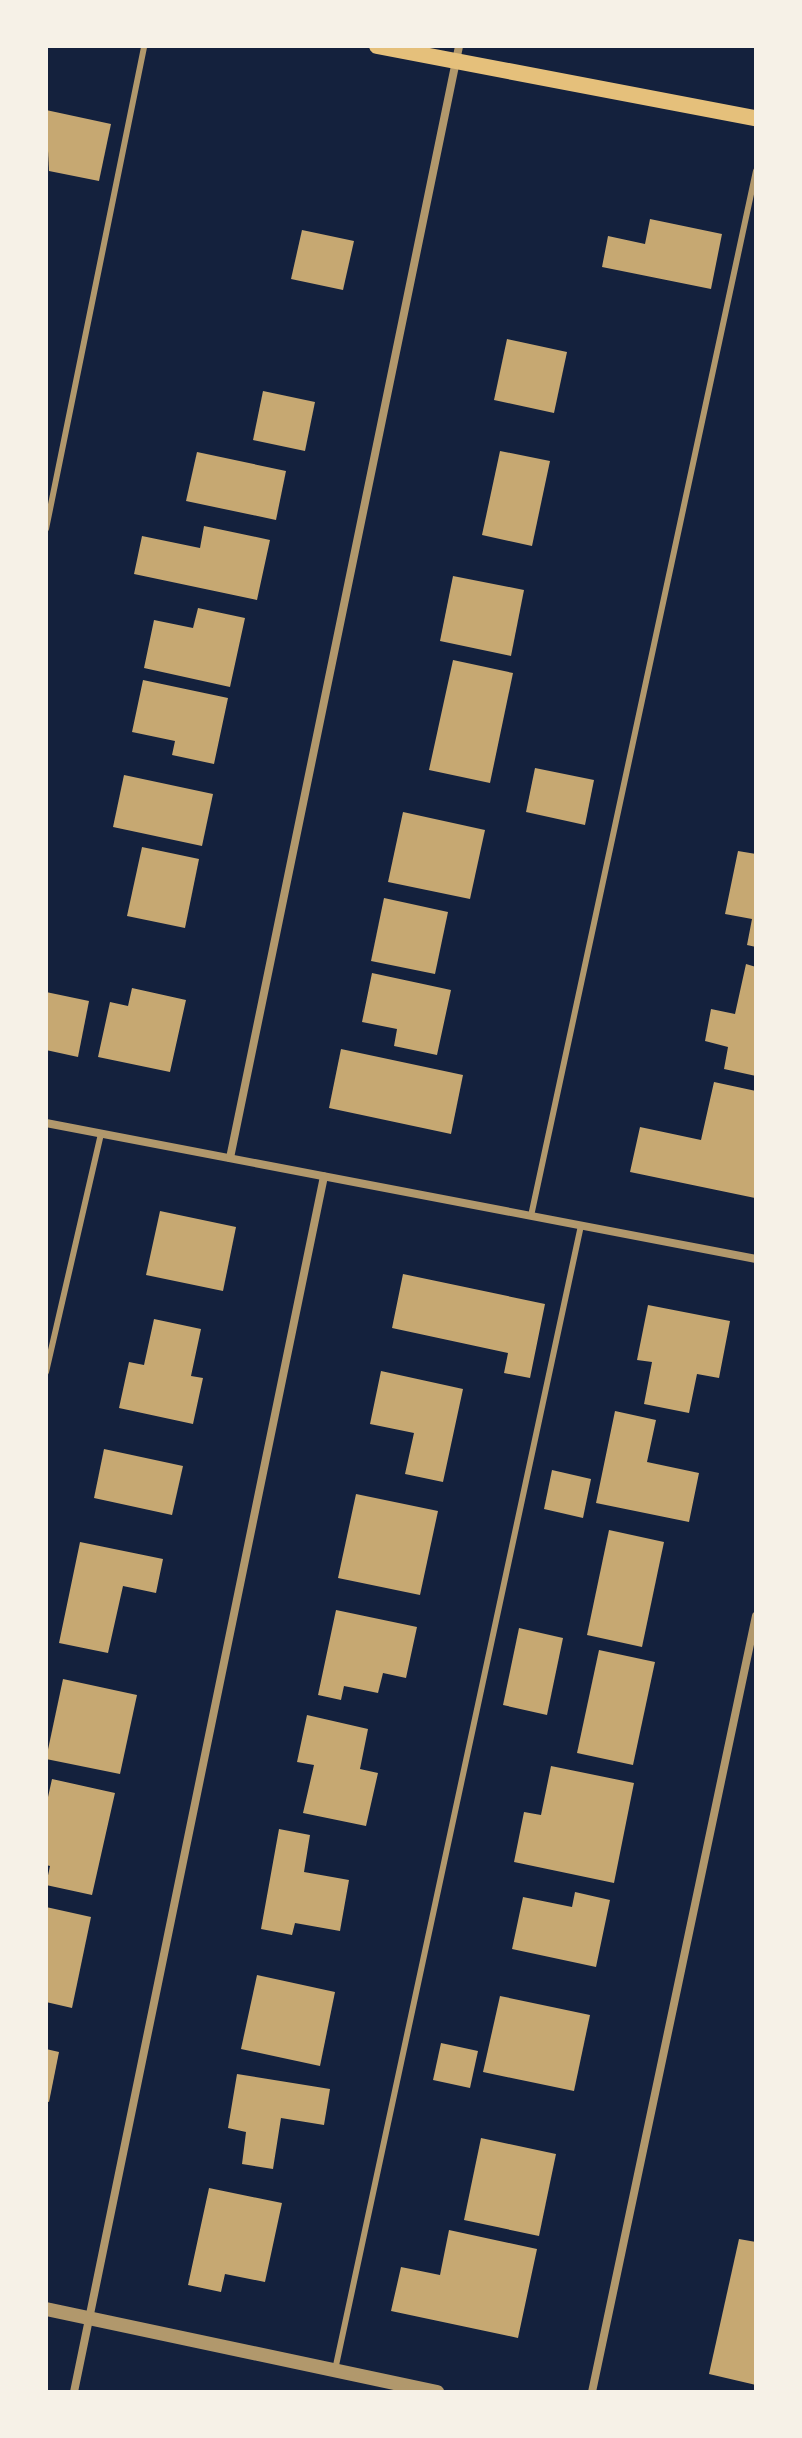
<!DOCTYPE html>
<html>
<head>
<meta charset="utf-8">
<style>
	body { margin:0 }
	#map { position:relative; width:802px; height:2438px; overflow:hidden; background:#14213d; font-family:"Noto Sans",sans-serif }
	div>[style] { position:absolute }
	.building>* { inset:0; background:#c6a872 }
	.service>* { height:6px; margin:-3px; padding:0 3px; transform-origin:3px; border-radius:3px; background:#b1986c }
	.minor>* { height:8px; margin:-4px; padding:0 4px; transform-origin:4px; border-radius:4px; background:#b1986c }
	.tertiary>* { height:14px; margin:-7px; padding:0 7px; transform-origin:7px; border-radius:7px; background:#b1986c }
	.secondary>* { height:16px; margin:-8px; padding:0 8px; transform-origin:8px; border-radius:8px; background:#e5c07b }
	span { translate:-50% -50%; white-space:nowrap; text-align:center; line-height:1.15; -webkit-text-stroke:7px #f6f1e7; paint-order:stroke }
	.frame { position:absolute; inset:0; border:48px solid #f6f1e7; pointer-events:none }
</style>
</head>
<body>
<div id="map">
	<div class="building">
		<i style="clip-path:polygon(46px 110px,111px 124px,99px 181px,49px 171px)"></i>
		<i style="clip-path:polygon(650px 219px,722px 234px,711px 289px,602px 267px,608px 236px,645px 244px)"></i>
		<i style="clip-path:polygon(302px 230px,354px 241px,343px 290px,291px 279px)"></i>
		<i style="clip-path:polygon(507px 339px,567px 352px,554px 413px,494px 400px)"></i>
		<i style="clip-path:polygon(263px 391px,315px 402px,305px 451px,253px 440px)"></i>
		<i style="clip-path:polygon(500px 451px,550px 461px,532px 546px,482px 535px)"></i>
		<i style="clip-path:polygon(197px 452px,286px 471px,276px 520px,186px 501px)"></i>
		<i style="clip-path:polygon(204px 526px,270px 540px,257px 600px,134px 574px,142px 536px,200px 548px)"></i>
		<i style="clip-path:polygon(453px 576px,524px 590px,511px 656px,440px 641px)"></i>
		<i style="clip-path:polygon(198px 608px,245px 618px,230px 687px,144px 668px,154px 620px,193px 628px)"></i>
		<i style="clip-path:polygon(453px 660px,513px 673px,490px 783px,429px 770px)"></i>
		<i style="clip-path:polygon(143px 680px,228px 698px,214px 764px,172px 755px,175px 741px,132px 732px)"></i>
		<i style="clip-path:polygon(535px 768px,594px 780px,585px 825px,526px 812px)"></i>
		<i style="clip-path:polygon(124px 775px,213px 794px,202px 846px,113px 827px)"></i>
		<i style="clip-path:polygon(403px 812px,485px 830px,470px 899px,388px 882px)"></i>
		<i style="clip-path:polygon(142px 847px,199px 859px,185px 928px,127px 916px)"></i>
		<i style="clip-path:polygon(738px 851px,756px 854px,756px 947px,747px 945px,752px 919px,725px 914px)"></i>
		<i style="clip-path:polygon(384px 898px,448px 912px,435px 974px,371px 961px)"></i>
		<i style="clip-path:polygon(746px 964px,756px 967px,756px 1076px,724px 1069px,728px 1047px,705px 1041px,711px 1009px,735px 1014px)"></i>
		<i style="clip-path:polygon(372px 973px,451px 990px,437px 1055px,394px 1046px,397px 1029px,362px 1022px)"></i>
		<i style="clip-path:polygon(132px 988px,186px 1000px,170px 1072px,98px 1057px,110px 1002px,128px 1006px)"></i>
		<i style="clip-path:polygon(46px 992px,89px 1001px,78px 1057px,46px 1050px)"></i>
		<i style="clip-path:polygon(341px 1049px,463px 1075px,451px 1134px,329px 1108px)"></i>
		<i style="clip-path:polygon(714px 1082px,756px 1091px,755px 1198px,630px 1172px,640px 1127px,701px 1140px)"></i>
		<i style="clip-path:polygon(160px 1211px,236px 1227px,223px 1291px,146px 1275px)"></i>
		<i style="clip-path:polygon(403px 1274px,545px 1304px,530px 1378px,504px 1373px,508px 1353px,392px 1328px)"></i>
		<i style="clip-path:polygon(648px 1305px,730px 1321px,719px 1378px,697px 1374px,689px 1413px,644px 1404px,652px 1362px,637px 1360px)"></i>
		<i style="clip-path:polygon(154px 1319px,201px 1329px,191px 1376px,203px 1378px,193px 1424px,119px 1408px,129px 1362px,144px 1365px)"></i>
		<i style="clip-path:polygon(381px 1371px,463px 1389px,443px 1482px,405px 1474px,414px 1433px,370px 1424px)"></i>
		<i style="clip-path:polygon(615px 1411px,656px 1420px,647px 1462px,699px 1473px,689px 1522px,596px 1503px)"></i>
		<i style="clip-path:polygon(104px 1449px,183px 1466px,172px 1515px,94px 1498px)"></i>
		<i style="clip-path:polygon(552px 1470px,591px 1479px,583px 1518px,544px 1509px)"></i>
		<i style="clip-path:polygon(356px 1494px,438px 1511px,420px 1595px,338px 1578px)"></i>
		<i style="clip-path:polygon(609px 1530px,664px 1542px,642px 1647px,587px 1635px)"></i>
		<i style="clip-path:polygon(80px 1542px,163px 1559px,156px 1593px,123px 1586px,108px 1653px,59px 1643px)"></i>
		<i style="clip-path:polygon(336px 1610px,417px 1627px,406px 1678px,383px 1673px,378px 1693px,344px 1686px,341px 1700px,318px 1695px)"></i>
		<i style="clip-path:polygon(519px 1628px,563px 1638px,547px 1715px,503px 1705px)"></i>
		<i style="clip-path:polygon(599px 1650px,655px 1662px,633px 1765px,577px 1753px)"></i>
		<i style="clip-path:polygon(63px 1679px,137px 1695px,120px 1774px,46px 1759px)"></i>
		<i style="clip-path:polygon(307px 1715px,368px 1729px,360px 1769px,378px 1773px,366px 1826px,303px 1813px,314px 1765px,297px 1762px)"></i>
		<i style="clip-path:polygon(551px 1766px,634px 1783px,614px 1883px,514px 1862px,524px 1812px,541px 1815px)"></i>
		<i style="clip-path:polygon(52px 1779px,115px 1793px,92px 1895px,46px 1885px,50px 1866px,46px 1865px,46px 1806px)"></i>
		<i style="clip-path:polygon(279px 1829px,310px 1835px,304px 1872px,349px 1880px,340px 1931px,295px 1923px,292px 1935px,261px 1929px)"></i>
		<i style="clip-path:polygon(575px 1892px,610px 1900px,596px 1967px,512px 1949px,523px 1897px,572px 1907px)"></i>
		<i style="clip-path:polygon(46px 1907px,91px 1917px,72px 2008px,46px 2002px)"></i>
		<i style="clip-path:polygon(257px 1975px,335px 1992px,320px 2066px,241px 2049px)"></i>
		<i style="clip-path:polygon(500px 1996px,590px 2015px,574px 2091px,483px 2072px)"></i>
		<i style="clip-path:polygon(441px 2043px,478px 2051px,470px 2088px,433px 2080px)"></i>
		<i style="clip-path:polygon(46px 2049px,59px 2052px,49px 2102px,46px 2101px)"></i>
		<i style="clip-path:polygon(237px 2074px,330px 2089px,324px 2125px,281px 2118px,273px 2169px,242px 2164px,246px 2132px,228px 2128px)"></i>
		<i style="clip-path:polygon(481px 2138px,556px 2154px,539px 2236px,464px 2220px)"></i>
		<i style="clip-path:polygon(209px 2188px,282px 2203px,265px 2282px,225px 2274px,221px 2292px,188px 2285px)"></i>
		<i style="clip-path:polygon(449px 2230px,537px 2249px,518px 2338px,391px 2311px,401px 2267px,440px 2275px)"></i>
		<i style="clip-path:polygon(739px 2239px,756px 2242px,756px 2385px,709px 2374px)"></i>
	</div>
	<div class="service">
		<i style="left:46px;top:529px;width:493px;rotate:-78.5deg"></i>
		<i style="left:531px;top:1216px;width:1069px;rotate:-77.85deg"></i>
		<i style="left:46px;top:1372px;width:244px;rotate:-77deg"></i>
		<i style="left:335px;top:2370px;width:1171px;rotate:-77.87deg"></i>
	</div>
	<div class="minor">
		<i style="left:46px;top:1123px;width:723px;rotate:10.84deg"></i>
		<i style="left:230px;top:1158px;width:1135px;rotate:-78.36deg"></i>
		<i style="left:74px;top:2392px;width:1241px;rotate:-78.38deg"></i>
		<i style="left:592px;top:2392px;width:793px;rotate:-78.07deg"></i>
	</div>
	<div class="tertiary">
		<i style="left:46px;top:2309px;width:400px;rotate:12deg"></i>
	</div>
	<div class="secondary">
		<i style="left:377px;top:46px;width:386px;rotate:10.8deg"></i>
	</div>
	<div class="frame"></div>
</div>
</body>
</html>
